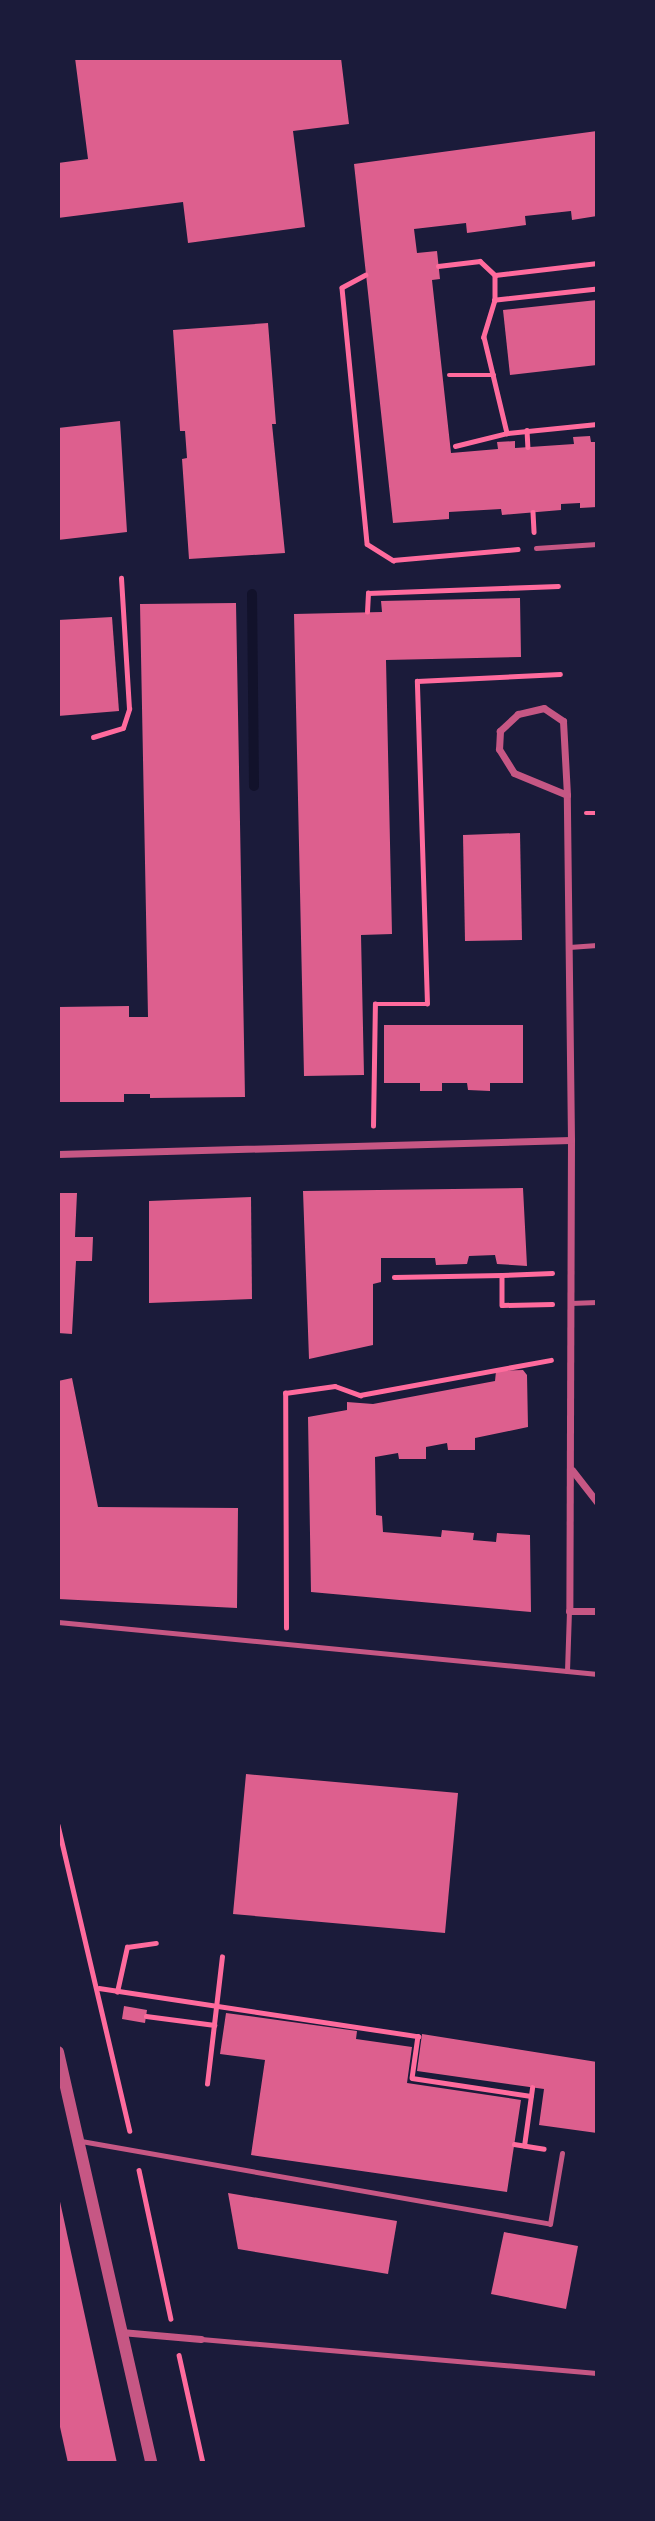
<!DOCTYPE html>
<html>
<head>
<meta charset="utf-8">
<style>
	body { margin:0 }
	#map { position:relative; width:655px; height:2521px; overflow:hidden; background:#1b1b3a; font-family:Bitter,serif }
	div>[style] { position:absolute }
	.stream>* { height:10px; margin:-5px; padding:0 5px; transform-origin:5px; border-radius:5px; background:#12122b }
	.building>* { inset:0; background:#dd5f8e }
	.path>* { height:4.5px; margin:-2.25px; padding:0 2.25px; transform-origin:2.25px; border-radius:2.25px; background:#ff6b9d }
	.service>* { height:5px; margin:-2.5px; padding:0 2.5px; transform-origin:2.5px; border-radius:2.5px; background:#c65784 }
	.minor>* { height:7px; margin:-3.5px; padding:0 3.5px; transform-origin:3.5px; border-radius:3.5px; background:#c65784 }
	.tertiary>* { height:12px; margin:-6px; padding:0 6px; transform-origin:6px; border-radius:6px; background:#c65784 }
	span { translate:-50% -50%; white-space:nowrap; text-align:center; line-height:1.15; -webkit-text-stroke:5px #1b1b3a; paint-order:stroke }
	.frame { position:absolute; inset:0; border:60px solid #1b1b3a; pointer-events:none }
</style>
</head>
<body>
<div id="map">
	<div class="stream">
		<i style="left:252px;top:594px;width:192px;rotate:89.4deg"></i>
	</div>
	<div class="building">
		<i style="clip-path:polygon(75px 58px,341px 58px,349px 124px,293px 131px,305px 227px,188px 243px,183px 202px,58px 218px,58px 163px,88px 159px)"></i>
		<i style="clip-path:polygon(597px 131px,597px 216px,572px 220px,571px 211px,525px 216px,526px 225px,467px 233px,466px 223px,414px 229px,417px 253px,437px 251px,440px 279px,432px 280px,451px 453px,498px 449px,497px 442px,515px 441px,515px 448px,574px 444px,573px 437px,590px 436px,591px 442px,597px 442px,597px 507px,580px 508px,580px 503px,561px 504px,561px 510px,502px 515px,501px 509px,449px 512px,449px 519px,393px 523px,354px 164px)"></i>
		<i style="clip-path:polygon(597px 300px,597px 365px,510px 375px,503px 310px)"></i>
		<i style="clip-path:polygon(268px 323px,276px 424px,272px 424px,285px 553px,189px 559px,182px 459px,187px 458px,185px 431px,180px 431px,173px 330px)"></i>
		<i style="clip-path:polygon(120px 421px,127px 532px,58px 540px,58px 428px)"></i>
		<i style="clip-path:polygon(520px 598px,521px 657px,386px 660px,392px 934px,361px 935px,364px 1075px,304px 1076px,294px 614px,382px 612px,381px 601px)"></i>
		<i style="clip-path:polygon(236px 603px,245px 1097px,150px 1098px,150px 1094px,124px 1094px,124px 1102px,58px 1102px,58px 1007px,129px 1006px,129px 1017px,148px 1017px,140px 604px)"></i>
		<i style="clip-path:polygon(112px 617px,119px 711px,58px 716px,58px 620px)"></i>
		<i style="clip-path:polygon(520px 833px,522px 940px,465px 941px,463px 835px)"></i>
		<i style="clip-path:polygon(384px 1025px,523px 1025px,523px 1083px,490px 1083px,490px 1091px,468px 1090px,467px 1083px,442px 1083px,442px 1091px,420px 1091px,420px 1083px,384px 1083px)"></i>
		<i style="clip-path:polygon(523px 1188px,527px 1266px,497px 1264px,495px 1255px,469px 1256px,467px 1264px,436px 1265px,435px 1258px,381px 1258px,381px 1282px,373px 1284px,373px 1345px,309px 1359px,303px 1191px)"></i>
		<i style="clip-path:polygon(58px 1193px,77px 1193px,75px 1237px,93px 1237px,92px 1261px,76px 1261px,72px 1334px,58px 1333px)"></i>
		<i style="clip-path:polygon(251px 1197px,252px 1299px,149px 1303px,149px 1201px)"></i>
		<i style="clip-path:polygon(523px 1370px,527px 1375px,528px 1427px,475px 1438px,475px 1450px,448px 1450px,447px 1443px,426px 1447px,426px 1459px,399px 1459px,398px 1453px,375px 1457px,376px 1515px,382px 1516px,383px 1532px,441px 1537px,442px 1530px,474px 1533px,473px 1540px,496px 1542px,497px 1533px,530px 1535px,531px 1612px,311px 1592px,308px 1417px,347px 1410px,347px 1402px,373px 1404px,495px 1381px,496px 1371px)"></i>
		<i style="clip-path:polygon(72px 1378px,98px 1507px,238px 1508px,237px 1608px,58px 1599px,58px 1381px)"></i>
		<i style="clip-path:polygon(246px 1774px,458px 1793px,445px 1933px,233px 1914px)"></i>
		<i style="clip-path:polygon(124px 2006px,147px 2010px,145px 2023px,122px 2019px)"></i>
		<i style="clip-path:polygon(226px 2013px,357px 2031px,356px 2039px,412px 2047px,407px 2083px,521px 2100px,507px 2192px,251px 2155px,265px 2060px,220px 2054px)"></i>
		<i style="clip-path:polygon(422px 2034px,597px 2062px,597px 2133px,539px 2125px,544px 2089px,417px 2071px)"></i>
		<i style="clip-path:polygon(228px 2193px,397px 2221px,388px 2274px,238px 2249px)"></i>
		<i style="clip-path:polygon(58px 2197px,59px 2197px,117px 2463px,68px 2463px,58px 2418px)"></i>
		<i style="clip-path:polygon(504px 2232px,578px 2246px,566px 2309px,491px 2294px)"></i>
	</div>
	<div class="path">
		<i style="left:438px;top:266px;width:42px;rotate:-6.8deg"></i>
		<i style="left:480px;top:261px;width:21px;rotate:43deg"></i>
		<i style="left:495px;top:275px;width:103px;rotate:-6.7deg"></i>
		<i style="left:366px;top:275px;width:27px;rotate:152deg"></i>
		<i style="left:342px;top:288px;width:257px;rotate:84.4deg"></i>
		<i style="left:367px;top:544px;width:31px;rotate:32deg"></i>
		<i style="left:393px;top:560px;width:125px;rotate:-5deg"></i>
		<i style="left:495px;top:275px;width:25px;rotate:90deg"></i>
		<i style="left:597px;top:289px;width:103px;rotate:173.8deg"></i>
		<i style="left:495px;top:300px;width:39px;rotate:107deg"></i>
		<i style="left:484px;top:337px;width:99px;rotate:76.5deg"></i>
		<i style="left:507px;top:433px;width:90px;rotate:-5.7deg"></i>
		<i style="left:449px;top:375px;width:45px"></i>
		<i style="left:527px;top:430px;width:17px;rotate:87deg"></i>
		<i style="left:455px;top:446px;width:54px;rotate:-14deg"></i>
		<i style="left:533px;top:512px;width:20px;rotate:87deg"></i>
		<i style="left:367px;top:612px;width:19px;rotate:-87deg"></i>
		<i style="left:368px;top:593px;width:190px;rotate:-2.1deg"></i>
		<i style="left:93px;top:737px;width:31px;rotate:-17deg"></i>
		<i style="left:123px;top:728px;width:20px;rotate:-72deg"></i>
		<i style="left:129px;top:709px;width:131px;rotate:-93.5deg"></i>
		<i style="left:586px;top:813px;width:11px"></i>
		<i style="left:373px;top:1126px;width:122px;rotate:-89.1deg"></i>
		<i style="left:375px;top:1004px;width:52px"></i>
		<i style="left:427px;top:1004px;width:323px;rotate:-91.8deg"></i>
		<i style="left:417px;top:681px;width:143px;rotate:-2.8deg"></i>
		<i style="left:502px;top:1275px;width:50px;rotate:-2.3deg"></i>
		<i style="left:394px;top:1277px;width:108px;rotate:-1.1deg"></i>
		<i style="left:502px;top:1275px;width:30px;rotate:90deg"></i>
		<i style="left:502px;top:1305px;width:50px;rotate:-1.1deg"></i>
		<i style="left:286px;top:1628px;width:235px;rotate:-90.2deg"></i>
		<i style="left:285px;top:1393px;width:50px;rotate:-8deg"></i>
		<i style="left:335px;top:1386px;width:27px;rotate:20deg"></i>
		<i style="left:360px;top:1395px;width:194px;rotate:-10.4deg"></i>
		<i style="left:58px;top:1825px;width:314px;rotate:76.8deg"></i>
		<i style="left:99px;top:1988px;width:323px;rotate:8.6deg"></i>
		<i style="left:418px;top:2036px;width:42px;rotate:98.1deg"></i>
		<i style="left:412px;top:2078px;width:120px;rotate:8.6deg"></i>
		<i style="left:117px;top:1992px;width:46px;rotate:-77.5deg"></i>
		<i style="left:127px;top:1947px;width:29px;rotate:-8deg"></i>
		<i style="left:146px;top:2016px;width:69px;rotate:7.5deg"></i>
		<i style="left:207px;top:2084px;width:128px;rotate:-83.3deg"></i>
		<i style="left:514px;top:2144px;width:30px;rotate:9deg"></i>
		<i style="left:524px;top:2146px;width:59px;rotate:-82.1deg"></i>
		<i style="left:139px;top:2170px;width:152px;rotate:77.9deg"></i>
		<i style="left:179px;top:2355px;width:111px;rotate:77.5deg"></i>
	</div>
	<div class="service">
		<i style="left:536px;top:548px;width:61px;rotate:-3.8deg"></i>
		<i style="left:569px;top:947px;width:28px;rotate:-4deg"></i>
		<i style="left:570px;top:1303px;width:27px;rotate:-2deg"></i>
		<i style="left:58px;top:1622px;width:542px;rotate:5.51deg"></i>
		<i style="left:567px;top:1671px;width:60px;rotate:-88.1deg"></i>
		<i style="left:81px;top:2141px;width:476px;rotate:10deg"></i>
		<i style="left:550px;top:2224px;width:72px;rotate:-80.4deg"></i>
		<i style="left:201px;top:2339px;width:397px;rotate:4.9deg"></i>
	</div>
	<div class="minor">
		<i style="left:571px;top:1140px;width:471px;rotate:90.2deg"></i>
		<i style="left:569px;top:1611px;width:28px"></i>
		<i style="left:58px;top:1154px;width:513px;rotate:-1.56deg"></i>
		<i style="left:571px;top:1140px;width:345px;rotate:-90.7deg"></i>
		<i style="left:567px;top:795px;width:74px;rotate:-93.1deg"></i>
		<i style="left:563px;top:721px;width:23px;rotate:-146deg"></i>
		<i style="left:544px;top:708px;width:27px;rotate:167deg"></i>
		<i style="left:518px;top:714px;width:25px;rotate:137deg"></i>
		<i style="left:500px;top:731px;width:18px;rotate:93deg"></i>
		<i style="left:499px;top:749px;width:28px;rotate:58deg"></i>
		<i style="left:514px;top:773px;width:57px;rotate:22.5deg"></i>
		<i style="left:572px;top:1470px;width:41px;rotate:52deg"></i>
		<i style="left:121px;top:2332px;width:80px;rotate:5deg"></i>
	</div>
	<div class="tertiary">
		<i style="left:58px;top:2052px;width:421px;rotate:77.2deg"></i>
	</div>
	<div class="frame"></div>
</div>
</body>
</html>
